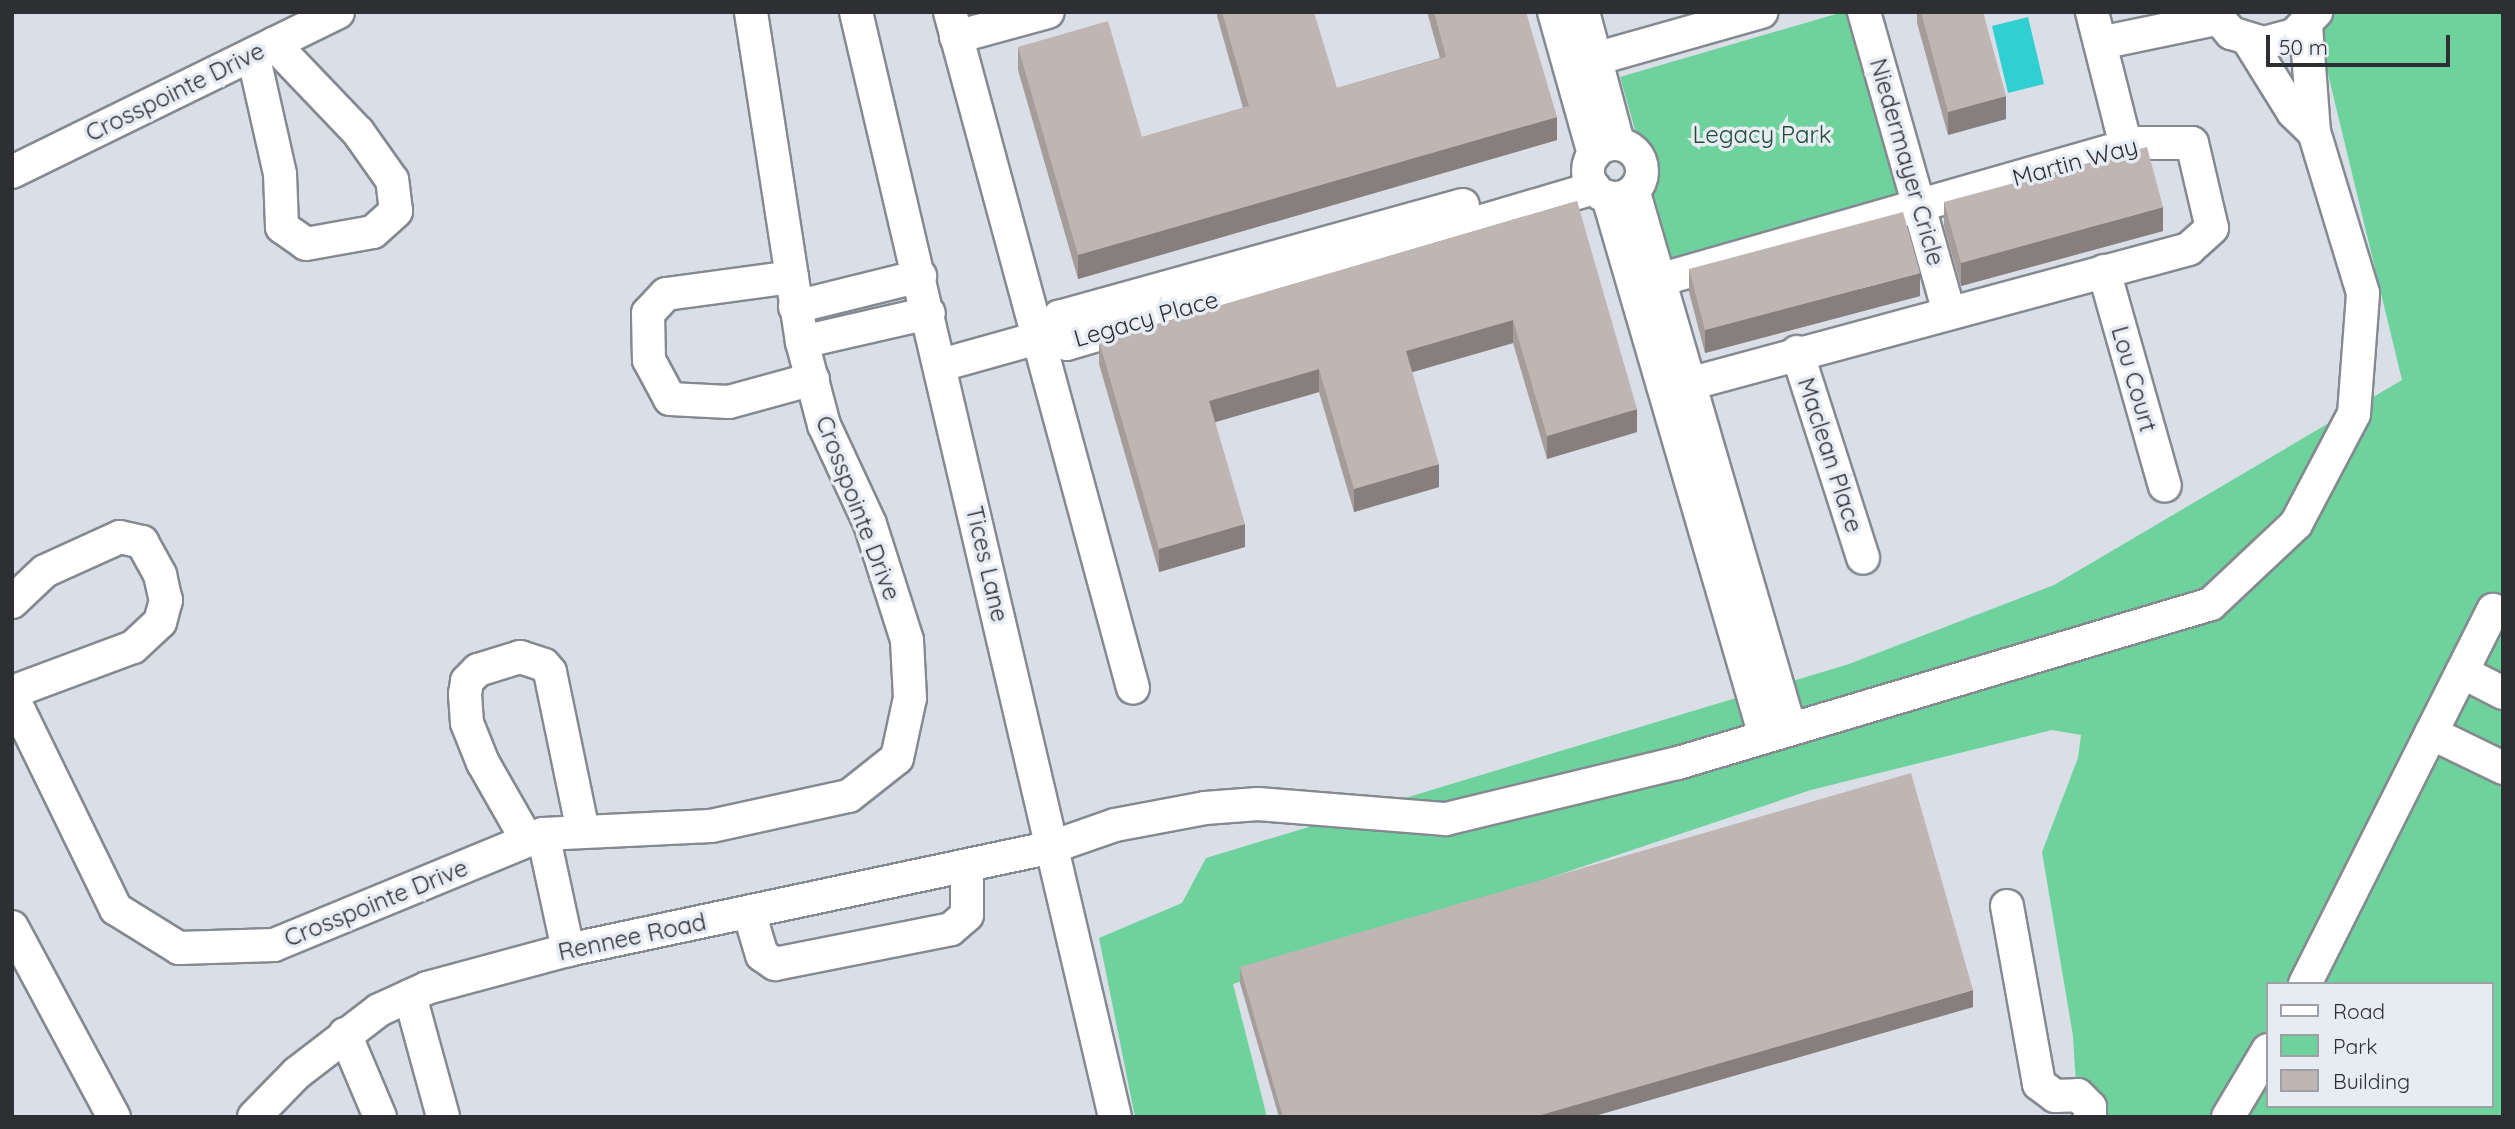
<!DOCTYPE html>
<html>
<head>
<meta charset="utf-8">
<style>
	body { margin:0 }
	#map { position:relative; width:2515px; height:1129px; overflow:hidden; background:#dadee6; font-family:Quicksand,sans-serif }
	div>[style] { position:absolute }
	.green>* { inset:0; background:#6ed29d }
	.water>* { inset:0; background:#30cfd2 }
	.roads { filter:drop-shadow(2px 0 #858990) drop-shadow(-2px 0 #858990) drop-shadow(0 2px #858990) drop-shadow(0 -2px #858990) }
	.minor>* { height:32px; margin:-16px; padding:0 16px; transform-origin:16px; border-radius:16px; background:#fff }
	.minor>.ring { margin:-16px; padding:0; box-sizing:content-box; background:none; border:32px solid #fff; border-radius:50% }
	.wall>* { inset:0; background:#a49d9a }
	.shaded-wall>* { inset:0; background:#867f7d }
	.building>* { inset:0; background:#bfb6b3 }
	span { translate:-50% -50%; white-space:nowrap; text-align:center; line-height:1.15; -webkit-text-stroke:7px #e7ecf3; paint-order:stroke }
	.street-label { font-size:24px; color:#2d2f32 }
	.park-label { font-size:24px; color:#224c36 }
	.frame { position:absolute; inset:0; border:14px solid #2d2f32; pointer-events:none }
	.legend { position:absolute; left:2266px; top:982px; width:228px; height:126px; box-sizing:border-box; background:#e7ecf3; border:2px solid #9da0a6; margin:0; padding:9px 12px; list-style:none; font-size:21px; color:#2d2f32 }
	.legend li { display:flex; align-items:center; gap:14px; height:35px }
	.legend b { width:35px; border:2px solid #9da0a6 }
	.scale { position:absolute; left:2266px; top:35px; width:184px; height:32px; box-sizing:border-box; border:4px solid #2d2f32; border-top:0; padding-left:9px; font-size:21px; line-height:24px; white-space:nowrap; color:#2d2f32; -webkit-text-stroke:5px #e7ecf3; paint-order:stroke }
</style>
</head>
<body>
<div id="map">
	<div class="green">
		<i style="clip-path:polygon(1843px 12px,1852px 12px,1904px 192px,1672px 260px,1620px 77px)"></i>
		<i style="clip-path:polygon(evenodd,2313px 12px,2503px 12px,2503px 1117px,2078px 1117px,2073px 1036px,2042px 852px,2078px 758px,2081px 735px,2052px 730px,1811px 790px,1233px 984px,1267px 1117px,1135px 1117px,1099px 938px,1182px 903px,1206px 858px,1849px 664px,2054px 585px,2402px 380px,2313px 12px,2268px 984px,2492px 984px,2492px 1106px,2268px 1106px,2268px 984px)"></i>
	</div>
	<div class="water">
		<i style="clip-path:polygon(2028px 17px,2044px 84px,2008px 93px,1992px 26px)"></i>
	</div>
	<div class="roads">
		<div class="minor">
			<i style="left:856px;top:12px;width:1135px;rotate:76.81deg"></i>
			<i style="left:950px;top:12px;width:700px;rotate:74.85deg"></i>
			<i style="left:1554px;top:12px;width:148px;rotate:74.3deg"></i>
			<i style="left:1583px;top:12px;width:136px;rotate:75deg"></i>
			<i style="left:1864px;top:12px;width:312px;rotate:74.2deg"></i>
			<i style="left:2092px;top:12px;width:138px;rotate:75.8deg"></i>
			<i style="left:2213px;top:12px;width:28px;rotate:49deg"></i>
			<i style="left:2231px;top:33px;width:34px;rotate:17deg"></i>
			<i style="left:2264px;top:43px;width:31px;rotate:-15deg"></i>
			<i style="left:2294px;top:35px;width:32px;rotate:-46deg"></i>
			<i style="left:956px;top:37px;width:95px;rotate:-15.2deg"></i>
			<i style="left:2249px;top:41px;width:84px;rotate:58.2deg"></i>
			<i style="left:2293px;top:112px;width:29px;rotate:44deg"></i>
			<i style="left:2100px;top:43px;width:118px;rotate:-11.7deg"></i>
			<i style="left:253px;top:54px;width:123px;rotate:77.3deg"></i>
			<i style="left:280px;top:174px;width:53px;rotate:87.8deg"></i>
			<i style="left:282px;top:227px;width:29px;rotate:35deg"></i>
			<i style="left:306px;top:244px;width:68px;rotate:-10.2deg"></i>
			<i style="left:373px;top:232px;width:31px;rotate:-42deg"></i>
			<i style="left:396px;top:211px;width:31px;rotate:-97deg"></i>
			<i style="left:392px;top:180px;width:59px;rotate:-125.3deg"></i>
			<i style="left:358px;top:132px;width:122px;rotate:-133.7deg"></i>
			<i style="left:1595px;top:59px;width:173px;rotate:-15.8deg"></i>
			<i class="ring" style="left:1588px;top:144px;width:22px;height:22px"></i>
			<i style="left:12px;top:172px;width:363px;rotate:-26.1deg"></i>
			<i style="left:1634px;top:193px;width:558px;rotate:73.77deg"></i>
			<i style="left:1608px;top:197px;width:561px;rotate:73.76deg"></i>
			<i style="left:2104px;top:271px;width:223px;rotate:74.2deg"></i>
			<i style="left:792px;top:277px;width:127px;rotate:172.3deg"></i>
			<i style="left:666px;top:294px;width:26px;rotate:133deg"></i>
			<i style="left:648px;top:313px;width:47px;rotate:88.8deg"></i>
			<i style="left:649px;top:360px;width:44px;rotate:61.7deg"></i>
			<i style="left:670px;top:399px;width:59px;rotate:2.9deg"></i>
			<i style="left:729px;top:402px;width:87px;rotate:-15.3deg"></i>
			<i style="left:1659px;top:280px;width:497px;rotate:-16deg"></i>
			<i style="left:2137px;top:143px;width:55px"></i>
			<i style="left:2192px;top:143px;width:87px;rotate:76.8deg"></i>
			<i style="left:2212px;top:228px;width:31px;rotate:138deg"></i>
			<i style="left:2189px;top:249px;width:518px;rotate:164.89deg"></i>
			<i style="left:795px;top:307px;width:129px;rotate:-13.9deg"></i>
			<i style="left:1045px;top:336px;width:23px;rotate:20deg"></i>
			<i style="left:1067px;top:344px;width:550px;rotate:-16.49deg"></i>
			<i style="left:1045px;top:336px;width:24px;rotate:-54deg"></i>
			<i style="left:1059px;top:317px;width:419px;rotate:-15.5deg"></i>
			<i style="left:802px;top:342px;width:130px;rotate:-12.9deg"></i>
			<i style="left:1797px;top:352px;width:216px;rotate:72.2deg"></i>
			<i style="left:941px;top:365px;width:108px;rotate:-15.6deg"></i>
			<i style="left:12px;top:602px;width:45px;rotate:-43.2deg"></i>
			<i style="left:45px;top:571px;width:82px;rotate:-24.4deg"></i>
			<i style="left:120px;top:537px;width:23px;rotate:13deg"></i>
			<i style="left:142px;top:542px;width:38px;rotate:61deg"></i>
			<i style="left:160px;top:575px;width:26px;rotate:77deg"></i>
			<i style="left:166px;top:600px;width:23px;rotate:105deg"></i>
			<i style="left:160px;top:622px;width:37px;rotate:137deg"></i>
			<i style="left:133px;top:647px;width:129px;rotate:159.6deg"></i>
			<i style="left:2462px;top:672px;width:46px;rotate:27.1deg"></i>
			<i style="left:12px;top:696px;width:237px;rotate:64deg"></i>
			<i style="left:116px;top:909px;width:74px;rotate:31.8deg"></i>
			<i style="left:179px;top:948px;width:95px;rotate:-1.8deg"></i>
			<i style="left:274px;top:945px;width:291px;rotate:-22.4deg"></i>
			<i style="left:543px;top:834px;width:168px;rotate:-2.7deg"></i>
			<i style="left:711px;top:826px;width:141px;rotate:-12.3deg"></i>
			<i style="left:849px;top:796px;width:61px;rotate:-38.4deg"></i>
			<i style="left:897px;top:758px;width:61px;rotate:-77.8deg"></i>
			<i style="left:910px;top:698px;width:58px;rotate:-93deg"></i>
			<i style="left:907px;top:640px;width:122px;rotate:-107.7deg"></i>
			<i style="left:870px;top:524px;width:109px;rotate:-114.9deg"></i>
			<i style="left:824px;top:425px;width:86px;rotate:-104.8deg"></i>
			<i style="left:802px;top:342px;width:334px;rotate:-98.8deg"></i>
			<i style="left:2431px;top:733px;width:80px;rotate:25.9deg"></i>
			<i style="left:543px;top:834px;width:119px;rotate:77.8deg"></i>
			<i style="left:527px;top:840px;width:89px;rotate:-119.7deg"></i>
			<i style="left:483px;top:763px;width:43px;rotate:-111.8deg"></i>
			<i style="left:467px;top:723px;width:29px;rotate:-94deg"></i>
			<i style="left:465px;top:694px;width:13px;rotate:-81deg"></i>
			<i style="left:467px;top:681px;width:16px;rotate:-45deg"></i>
			<i style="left:478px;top:670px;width:44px;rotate:-17.2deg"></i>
			<i style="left:520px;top:657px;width:25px;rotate:18deg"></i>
			<i style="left:544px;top:665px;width:9px;rotate:49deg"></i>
			<i style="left:550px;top:672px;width:163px;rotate:78.3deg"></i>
			<i style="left:2007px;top:906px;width:181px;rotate:79.8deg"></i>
			<i style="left:2039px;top:1084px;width:20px;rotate:37deg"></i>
			<i style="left:2055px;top:1096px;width:23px;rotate:-2deg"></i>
			<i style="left:2078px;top:1095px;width:17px;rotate:45deg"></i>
			<i style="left:2090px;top:1107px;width:10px;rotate:90deg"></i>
			<i style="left:749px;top:912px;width:45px;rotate:73.2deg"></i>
			<i style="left:762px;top:955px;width:16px;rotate:35deg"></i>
			<i style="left:775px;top:964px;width:179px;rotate:-11.2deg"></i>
			<i style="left:951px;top:929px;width:21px;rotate:-41deg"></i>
			<i style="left:967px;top:915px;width:49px;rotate:-90deg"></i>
			<i style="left:12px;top:927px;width:216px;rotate:61.8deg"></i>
			<i style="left:2305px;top:984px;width:419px;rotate:-63.3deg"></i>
			<i style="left:410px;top:996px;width:125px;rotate:74.7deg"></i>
			<i style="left:345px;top:1034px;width:90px;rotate:67.1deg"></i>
			<i style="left:254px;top:1117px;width:62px;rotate:-45.7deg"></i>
			<i style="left:297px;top:1073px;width:103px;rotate:-37.5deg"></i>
			<i style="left:379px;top:1010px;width:53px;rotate:-24.6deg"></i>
			<i style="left:427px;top:988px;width:146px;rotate:-15.1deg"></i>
			<i style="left:568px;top:950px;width:495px;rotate:-12deg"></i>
			<i style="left:1052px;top:847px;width:67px;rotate:-19.2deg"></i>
			<i style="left:1115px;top:825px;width:92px;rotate:-10.7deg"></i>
			<i style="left:1205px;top:808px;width:53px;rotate:-4.3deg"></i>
			<i style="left:1258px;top:804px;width:189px;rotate:4.6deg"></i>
			<i style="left:1446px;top:819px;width:239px;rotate:-13.6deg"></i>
			<i style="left:1678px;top:763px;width:556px;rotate:-16.61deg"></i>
			<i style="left:2211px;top:604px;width:117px;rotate:-43.3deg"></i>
			<i style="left:2296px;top:524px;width:124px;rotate:-62.2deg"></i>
			<i style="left:2354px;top:414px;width:121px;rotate:-85.7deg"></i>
			<i style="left:2363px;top:293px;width:168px;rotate:-106.9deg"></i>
			<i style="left:2314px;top:132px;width:107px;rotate:-94.3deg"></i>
			<i style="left:2228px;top:1117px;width:78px;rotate:-59.2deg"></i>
		</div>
	</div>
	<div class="wall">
		<i style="clip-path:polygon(1217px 12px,1222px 12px,1337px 88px,1440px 58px,1427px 12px,1526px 12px,1557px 140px,1078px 279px,1018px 70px,1018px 47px,1142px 137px,1243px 108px,1217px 16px)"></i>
		<i style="clip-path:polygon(1917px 12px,1983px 12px,2006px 119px,1948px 135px,1917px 23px)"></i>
		<i style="clip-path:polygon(1577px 201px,1637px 432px,1547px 459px,1513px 343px,1412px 372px,1439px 487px,1354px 512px,1319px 392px,1215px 422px,1245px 547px,1159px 572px,1099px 364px,1099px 341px)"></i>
		<i style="clip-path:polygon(1944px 202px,2163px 231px,1961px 286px,1944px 226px)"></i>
		<i style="clip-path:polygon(1689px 269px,1920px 296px,1705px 353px,1689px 292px)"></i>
		<i style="clip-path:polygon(1240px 967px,1973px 1007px,1591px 1117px,1279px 1117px,1240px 983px)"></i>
	</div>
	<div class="shaded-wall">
		<i style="clip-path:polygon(2006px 96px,2006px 119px,1948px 135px,1948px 112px)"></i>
		<i style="clip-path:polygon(1557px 117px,1557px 140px,1078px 279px,1078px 255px)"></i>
		<i style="clip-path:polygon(2163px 207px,2163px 231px,1961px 286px,1961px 263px)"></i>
		<i style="clip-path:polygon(1920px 273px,1920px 296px,1705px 353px,1705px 330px)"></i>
		<i style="clip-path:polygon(1513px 320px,1513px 343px,1406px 374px,1406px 351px)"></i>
		<i style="clip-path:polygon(1319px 369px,1319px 392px,1209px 424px,1209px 401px)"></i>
		<i style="clip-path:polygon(1637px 409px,1637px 432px,1547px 459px,1547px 436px)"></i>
		<i style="clip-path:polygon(1439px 464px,1439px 487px,1354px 512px,1354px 489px)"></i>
		<i style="clip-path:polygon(1245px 524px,1245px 547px,1159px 572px,1159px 549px)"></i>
		<i style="clip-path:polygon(1973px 990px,1973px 1007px,1591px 1117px,1534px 1117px)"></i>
	</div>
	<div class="building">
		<i style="clip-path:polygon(1222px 12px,1314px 12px,1337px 88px,1446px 57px,1434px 12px,1526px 12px,1557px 117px,1078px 255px,1018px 47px,1108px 21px,1142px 137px,1249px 106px)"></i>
		<i style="clip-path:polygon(1921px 12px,1983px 12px,2006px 96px,1948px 112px)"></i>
		<i style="clip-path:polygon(2147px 147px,2163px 207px,1961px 263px,1944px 202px)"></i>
		<i style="clip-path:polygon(1577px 201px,1637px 409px,1547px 436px,1513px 320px,1406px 351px,1439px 464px,1354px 489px,1319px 369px,1209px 401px,1245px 524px,1159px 549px,1099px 341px)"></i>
		<i style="clip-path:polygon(1903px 212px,1920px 273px,1705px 330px,1689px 269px)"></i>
		<i style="clip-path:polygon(1911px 773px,1973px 990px,1534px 1117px,1283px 1117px,1240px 967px)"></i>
	</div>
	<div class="street-label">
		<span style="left:175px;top:92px;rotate:-26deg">Crosspointe Drive</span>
		<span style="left:1907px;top:162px;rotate:74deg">Niedermayer Cricle</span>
		<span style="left:2075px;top:162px;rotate:-15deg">Martin Way</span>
		<span style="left:1146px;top:319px;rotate:-16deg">Legacy Place</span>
		<span style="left:2134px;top:379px;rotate:74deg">Lou Court</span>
		<span style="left:1830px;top:455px;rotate:72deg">Maclean Place</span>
		<span style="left:858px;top:508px;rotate:69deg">Crosspointe Drive</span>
		<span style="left:987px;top:564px;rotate:77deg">Tices Lane</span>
		<span style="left:376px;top:903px;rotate:-22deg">Crosspointe Drive</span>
		<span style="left:632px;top:937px;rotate:-12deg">Rennee Road</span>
	</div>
	<div class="park-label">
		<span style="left:1762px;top:135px">Legacy Park</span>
	</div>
	<div class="frame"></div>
	<ul class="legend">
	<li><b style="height:9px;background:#fff"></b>Road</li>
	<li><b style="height:19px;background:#6ed29d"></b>Park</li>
	<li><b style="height:19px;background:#bfb6b3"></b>Building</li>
	</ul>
	<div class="scale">50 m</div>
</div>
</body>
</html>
